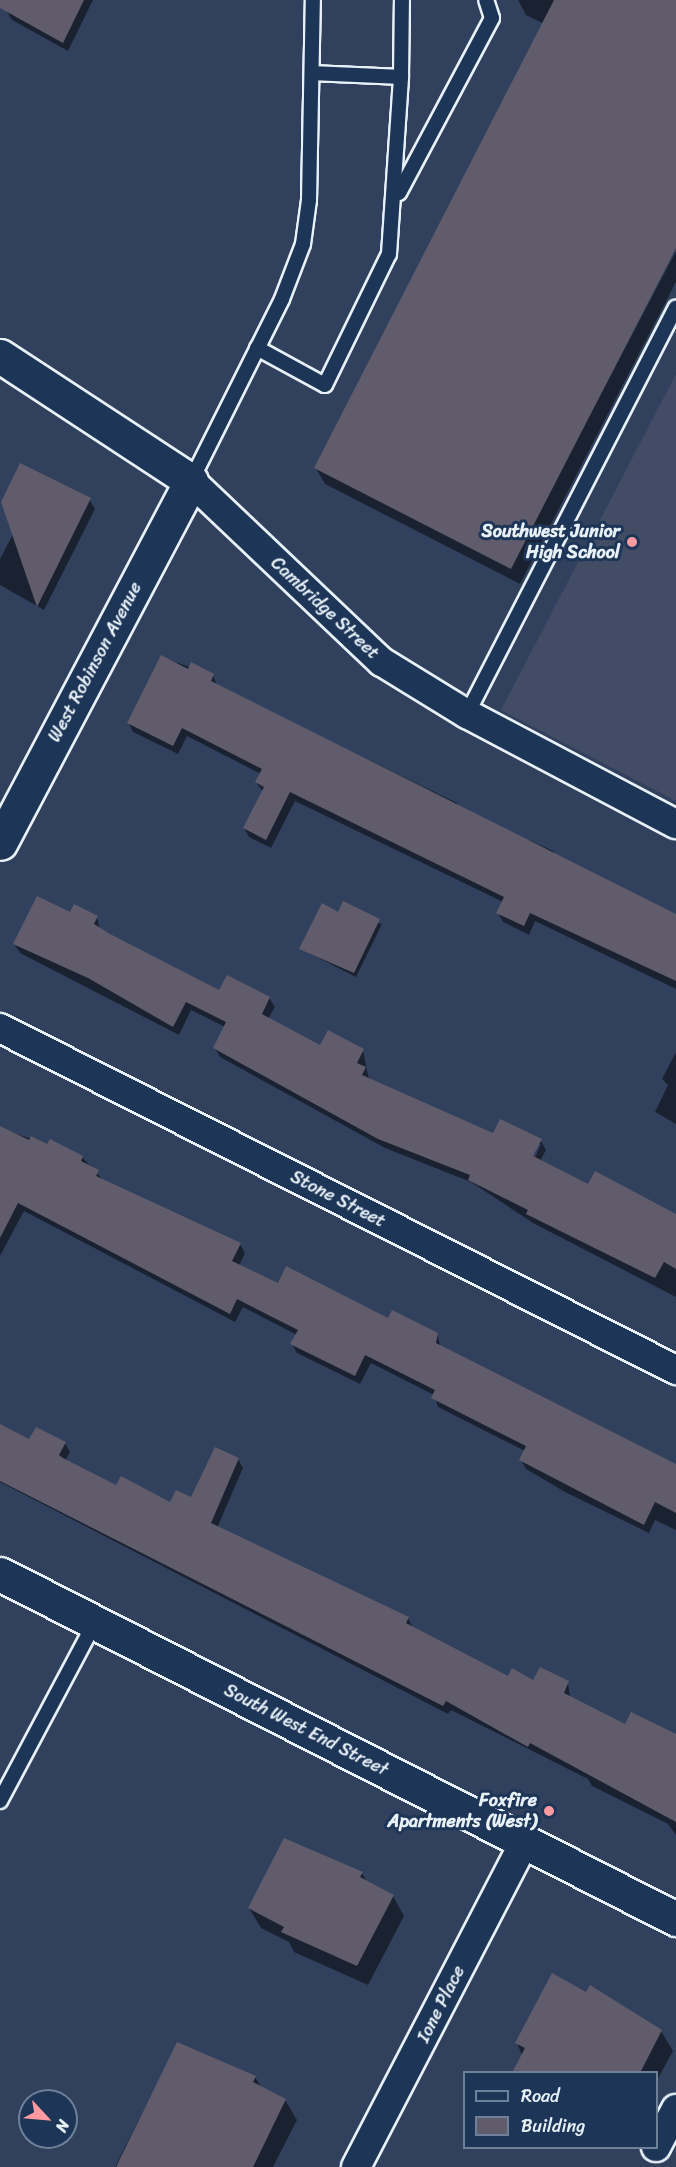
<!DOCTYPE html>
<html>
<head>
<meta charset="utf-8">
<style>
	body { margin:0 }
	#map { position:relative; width:676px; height:2167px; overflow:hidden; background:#31415d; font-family:Sriracha,sans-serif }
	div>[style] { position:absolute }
	.built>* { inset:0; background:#424c65 }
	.shadow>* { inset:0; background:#0007 }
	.building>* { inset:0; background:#605c6c }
	.roads { filter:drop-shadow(2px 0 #e8f1f8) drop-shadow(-2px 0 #e8f1f8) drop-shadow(0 2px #e8f1f8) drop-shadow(0 -2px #e8f1f8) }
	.lane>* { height:14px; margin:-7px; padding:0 7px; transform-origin:7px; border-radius:7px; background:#1d3557 }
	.street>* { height:28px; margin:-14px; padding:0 14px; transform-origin:14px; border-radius:14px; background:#1d3557 }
	.secondary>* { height:33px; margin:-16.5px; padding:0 16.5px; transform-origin:16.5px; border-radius:16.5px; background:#1d3557 }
	.dots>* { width:16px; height:16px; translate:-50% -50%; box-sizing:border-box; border:3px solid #1d3557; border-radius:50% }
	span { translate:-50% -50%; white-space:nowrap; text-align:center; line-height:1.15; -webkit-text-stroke:6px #1d3557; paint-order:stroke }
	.poi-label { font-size:18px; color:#e8f1f8; font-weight:700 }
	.right { translate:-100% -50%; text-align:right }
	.street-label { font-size:18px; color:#e8f1f8 }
	.legend { position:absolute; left:463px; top:2071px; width:195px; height:78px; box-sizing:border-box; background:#1d3557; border:2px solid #6e8097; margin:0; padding:8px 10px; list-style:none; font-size:18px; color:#e8f1f8 }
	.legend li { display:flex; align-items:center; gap:12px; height:30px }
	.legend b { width:30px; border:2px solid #6e8097 }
	.north { position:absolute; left:18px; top:2089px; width:60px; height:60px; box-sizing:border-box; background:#1d3557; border:2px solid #6e8097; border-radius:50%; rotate:116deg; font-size:16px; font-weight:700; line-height:24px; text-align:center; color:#e8f1f8 }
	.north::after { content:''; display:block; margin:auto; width:21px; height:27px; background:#ff9aa2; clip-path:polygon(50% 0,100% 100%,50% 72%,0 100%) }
</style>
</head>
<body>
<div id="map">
	<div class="built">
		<i style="clip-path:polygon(676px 374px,676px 801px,501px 710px)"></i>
	</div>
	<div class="shadow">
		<i style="clip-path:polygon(0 0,93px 0,68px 51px,12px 20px)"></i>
		<i style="clip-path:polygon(518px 0,676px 0,676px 245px,506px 575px,676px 251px,676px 282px,520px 584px,325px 484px,315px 467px,544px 24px,526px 15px)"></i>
		<i style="clip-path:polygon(89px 499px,95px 509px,44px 610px,0 585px,0 559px,13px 534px)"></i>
		<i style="clip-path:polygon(161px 657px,213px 675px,217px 686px,457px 803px,462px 812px,527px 844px,529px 840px,553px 851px,558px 860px,676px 920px,676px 989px,535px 921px,529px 935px,503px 922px,498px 913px,503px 902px,295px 801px,271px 848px,249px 837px,244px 828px,263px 792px,256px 782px,261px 774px,187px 736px,178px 754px,133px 732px,128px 722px)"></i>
		<i style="clip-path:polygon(evenodd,71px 914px,97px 917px,100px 930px,220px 992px,269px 998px,275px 1007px,268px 1019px,321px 1047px,363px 1051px,369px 1080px,494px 1135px,541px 1141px,546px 1150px,540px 1161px,589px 1186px,676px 1215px,676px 1297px,533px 1223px,471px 1182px,385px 1148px,220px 1057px,215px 1048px,225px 1027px,191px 1010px,179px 1035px,20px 953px,14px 944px,71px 914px,538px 1144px,541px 1144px,532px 1164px,529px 1162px,538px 1144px)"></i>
		<i style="clip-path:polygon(338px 914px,382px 924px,356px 977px,301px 949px)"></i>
		<i style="clip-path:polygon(676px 1052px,676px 1124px,655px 1112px,668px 1085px,662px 1079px)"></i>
		<i style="clip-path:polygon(0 1128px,82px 1157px,104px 1181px,240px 1244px,245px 1253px,239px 1266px,278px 1285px,437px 1334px,441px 1348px,676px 1467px,676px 1530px,655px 1520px,649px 1533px,565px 1492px,526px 1469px,521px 1460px,525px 1451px,438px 1407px,434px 1395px,371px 1363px,360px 1384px,297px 1353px,292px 1344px,297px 1335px,243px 1307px,235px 1322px,24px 1211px,0 1256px)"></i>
		<i style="clip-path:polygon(0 1426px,30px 1441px,65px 1443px,70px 1452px,65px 1461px,116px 1487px,171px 1504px,191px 1499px,238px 1459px,243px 1468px,217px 1528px,408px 1618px,413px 1628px,508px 1678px,568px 1683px,570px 1698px,676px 1756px,676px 1835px,668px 1824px,592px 1786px,588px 1779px,451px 1710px,448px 1714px,0 1482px)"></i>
		<i style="clip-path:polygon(362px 1873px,367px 1882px,393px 1896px,404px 1916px,368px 1985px,294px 1952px,289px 1942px,261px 1928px,249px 1908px)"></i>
		<i style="clip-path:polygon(661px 2031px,673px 2051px,656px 2082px,656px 2072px,529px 2072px,517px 2043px)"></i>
		<i style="clip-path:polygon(177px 2044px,255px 2077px,262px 2088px,285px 2100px,297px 2120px,273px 2167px,115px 2167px)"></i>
	</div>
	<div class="building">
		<i style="clip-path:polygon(0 0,84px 0,63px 43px,0 8px)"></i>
		<i style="clip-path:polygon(554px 0,676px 0,676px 248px,511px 569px,314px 468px)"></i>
		<i style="clip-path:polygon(20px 463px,91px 498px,37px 607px,1px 502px)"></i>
		<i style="clip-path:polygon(161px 655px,188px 669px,191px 662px,214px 674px,211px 681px,676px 914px,676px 981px,530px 913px,524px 926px,496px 913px,504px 897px,290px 792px,266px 840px,243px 828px,264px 787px,255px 782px,262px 769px,182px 728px,173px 746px,127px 723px)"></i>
		<i style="clip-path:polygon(37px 896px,70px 912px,74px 904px,98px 916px,94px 924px,110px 934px,219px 990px,227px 975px,270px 997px,262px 1014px,320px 1045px,328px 1030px,364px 1049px,357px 1063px,366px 1067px,362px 1075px,493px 1133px,500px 1119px,542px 1139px,533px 1156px,588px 1184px,595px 1171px,676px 1214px,676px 1269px,664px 1262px,655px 1278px,526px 1214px,528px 1210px,468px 1180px,470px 1175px,378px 1139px,213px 1048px,226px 1022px,186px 1002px,173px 1027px,88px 978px,13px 944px)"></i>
		<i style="clip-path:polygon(343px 901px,380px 919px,354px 973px,299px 949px,322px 903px,338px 912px)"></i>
		<i style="clip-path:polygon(0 1126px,29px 1140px,31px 1136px,47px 1144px,50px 1139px,83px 1156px,81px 1161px,99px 1170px,96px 1176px,241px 1243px,232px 1261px,278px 1283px,286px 1266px,388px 1318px,392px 1310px,438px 1333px,436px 1343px,676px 1464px,676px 1513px,655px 1502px,644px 1525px,519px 1460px,526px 1446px,431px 1398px,435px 1390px,365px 1355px,355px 1376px,290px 1344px,298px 1330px,237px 1299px,230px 1314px,18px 1203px,0 1238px)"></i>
		<i style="clip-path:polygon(0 1424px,29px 1439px,36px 1427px,66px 1442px,59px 1455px,63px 1458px,116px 1485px,121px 1476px,170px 1502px,176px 1490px,191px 1497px,215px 1447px,239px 1458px,211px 1523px,409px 1617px,406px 1623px,508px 1676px,512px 1668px,533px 1680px,540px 1667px,569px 1681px,564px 1693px,625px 1724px,631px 1712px,676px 1734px,676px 1822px,530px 1743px,528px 1747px,446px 1701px,443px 1706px,0 1481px)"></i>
		<i style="clip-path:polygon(284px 1838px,363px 1872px,360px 1877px,394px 1895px,357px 1966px,281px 1932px,284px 1927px,248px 1908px)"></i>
		<i style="clip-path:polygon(552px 1973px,586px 1992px,590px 1985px,662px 2030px,640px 2073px,512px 2073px,525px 2048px,515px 2043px)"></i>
		<i style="clip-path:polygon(177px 2042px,256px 2076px,253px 2082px,286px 2099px,253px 2167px,116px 2167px)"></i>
	</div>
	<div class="roads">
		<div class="lane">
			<i style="left:401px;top:77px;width:77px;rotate:-89.3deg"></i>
			<i style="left:399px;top:193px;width:198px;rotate:-62deg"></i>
			<i style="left:492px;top:18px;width:19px;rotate:-108deg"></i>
			<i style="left:257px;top:348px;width:77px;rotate:28.6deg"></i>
			<i style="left:325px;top:385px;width:146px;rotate:-64deg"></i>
			<i style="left:389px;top:254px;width:177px;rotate:-86.1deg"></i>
			<i style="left:401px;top:77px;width:89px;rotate:-177.4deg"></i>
			<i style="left:191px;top:481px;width:203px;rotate:-63.4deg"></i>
			<i style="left:282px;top:299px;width:59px;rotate:-69.1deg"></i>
			<i style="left:303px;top:244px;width:44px;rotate:-82.2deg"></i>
			<i style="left:309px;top:200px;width:200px;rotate:-88.9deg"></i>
			<i style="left:467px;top:714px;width:457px;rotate:-62.8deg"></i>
			<i style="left:0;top:1801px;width:203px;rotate:-62deg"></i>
		</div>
		<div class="street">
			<i style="left:191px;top:481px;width:263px;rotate:43.5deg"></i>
			<i style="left:382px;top:662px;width:100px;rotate:31.5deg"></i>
			<i style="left:467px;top:714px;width:236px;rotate:27.8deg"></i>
			<i style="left:0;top:1028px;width:758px;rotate:26.84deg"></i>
			<i style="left:656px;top:2147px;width:43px;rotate:-62.2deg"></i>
			<i style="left:356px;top:2167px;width:367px;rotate:-62.6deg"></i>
		</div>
		<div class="secondary">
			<i style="left:0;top:356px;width:228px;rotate:33.2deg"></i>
			<i style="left:191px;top:481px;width:409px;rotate:117.8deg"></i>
			<i style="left:0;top:1574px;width:759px;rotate:27.04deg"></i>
		</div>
	</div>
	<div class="dots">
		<i style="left:632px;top:542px;background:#ff9aa2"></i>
		<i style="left:549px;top:1811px;background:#ff9aa2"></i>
	</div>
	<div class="poi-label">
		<span class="right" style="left:620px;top:542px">Southwest Junior<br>High School</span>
		<span class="right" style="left:537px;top:1811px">Foxfire<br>Apartments (West)</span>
	</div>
	<div class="street-label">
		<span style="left:325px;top:608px;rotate:43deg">Cambridge Street</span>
		<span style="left:95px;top:662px;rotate:-62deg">West Robinson Avenue</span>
		<span style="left:338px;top:1199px;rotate:27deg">Stone Street</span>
		<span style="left:306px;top:1730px;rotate:27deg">South West End Street</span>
		<span style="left:441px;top:2004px;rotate:-63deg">Ione Place</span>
	</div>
	<ul class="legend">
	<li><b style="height:8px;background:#1d3557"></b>Road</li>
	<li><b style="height:16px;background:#605c6c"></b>Building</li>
	</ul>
	<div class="north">N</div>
</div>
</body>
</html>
